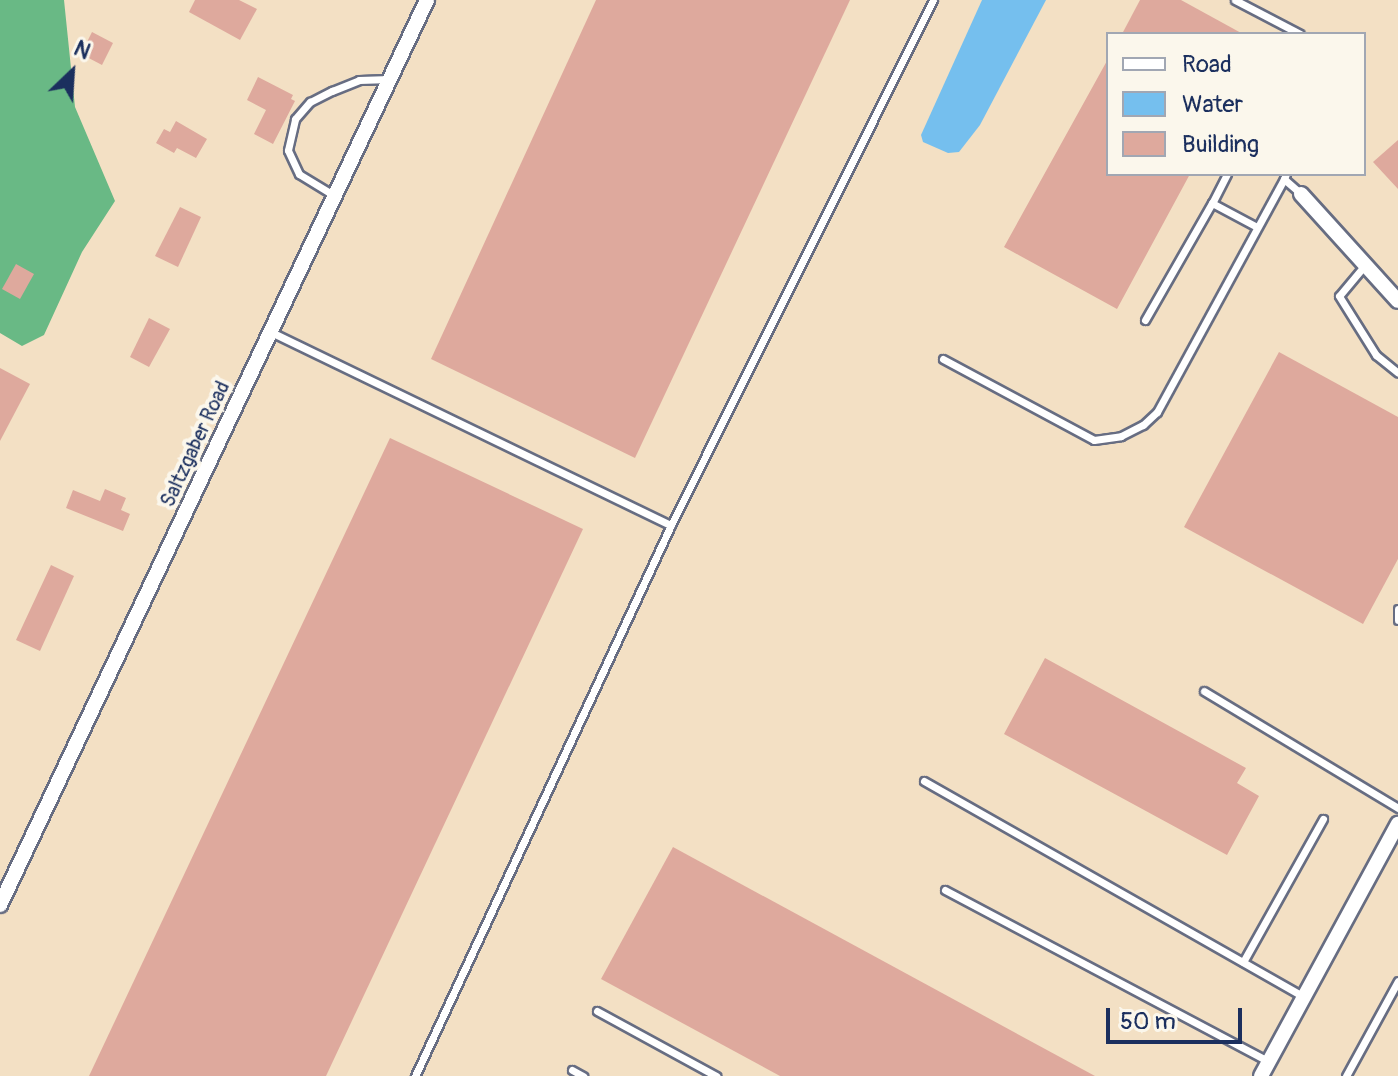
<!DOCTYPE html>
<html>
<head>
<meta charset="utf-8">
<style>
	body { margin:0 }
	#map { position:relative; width:1398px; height:1076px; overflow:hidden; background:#f3e0c4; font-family:Pangolin,sans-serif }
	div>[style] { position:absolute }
	.forest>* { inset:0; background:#69b985 }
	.water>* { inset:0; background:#75bfee }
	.building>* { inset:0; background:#dea99d }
	.roads { filter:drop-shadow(2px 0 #676d82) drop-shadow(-2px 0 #676d82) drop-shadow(0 2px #676d82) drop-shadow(0 -2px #676d82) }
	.service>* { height:7px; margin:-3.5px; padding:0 3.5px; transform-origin:3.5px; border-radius:3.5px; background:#fff }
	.minor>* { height:14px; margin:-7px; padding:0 7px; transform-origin:7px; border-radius:7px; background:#fff }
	span { translate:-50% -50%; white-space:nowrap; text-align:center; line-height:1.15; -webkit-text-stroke:8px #fbf7ec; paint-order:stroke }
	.street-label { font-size:20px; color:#1b2f5e }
	.legend { position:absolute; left:1106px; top:32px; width:260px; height:144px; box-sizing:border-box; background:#fbf7ec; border:2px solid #a1a7b3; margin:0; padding:10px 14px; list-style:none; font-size:24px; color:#1b2f5e }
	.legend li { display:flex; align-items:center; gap:16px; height:40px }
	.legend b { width:40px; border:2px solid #a1a7b3 }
	.north { position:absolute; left:32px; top:32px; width:80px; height:80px; -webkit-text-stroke:6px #fbf7ec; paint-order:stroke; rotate:25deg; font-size:22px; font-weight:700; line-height:32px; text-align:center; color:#1b2f5e }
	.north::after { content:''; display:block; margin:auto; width:28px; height:36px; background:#1b2f5e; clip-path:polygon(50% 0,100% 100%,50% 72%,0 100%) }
	.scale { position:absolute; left:1106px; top:1008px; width:136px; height:36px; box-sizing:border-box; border:4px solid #1b2f5e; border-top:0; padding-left:10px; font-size:24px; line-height:28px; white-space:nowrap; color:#1b2f5e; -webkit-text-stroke:6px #fbf7ec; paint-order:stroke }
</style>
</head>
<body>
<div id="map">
	<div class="forest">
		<i style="clip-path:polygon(0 0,64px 0,75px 107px,115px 201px,82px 252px,44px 335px,22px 346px,0 333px)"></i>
	</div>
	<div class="water">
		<i style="clip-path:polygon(982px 0,1046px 0,980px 125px,959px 152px,948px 153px,923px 142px,921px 135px)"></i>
	</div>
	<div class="building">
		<i style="clip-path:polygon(195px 0,239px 0,257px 9px,240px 40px,189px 12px)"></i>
		<i style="clip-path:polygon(596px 0,850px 0,635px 458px,431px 359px)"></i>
		<i style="clip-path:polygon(1140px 0,1181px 0,1243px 34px,1122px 34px)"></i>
		<i style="clip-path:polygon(92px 32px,113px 43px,102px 65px,81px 54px)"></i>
		<i style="clip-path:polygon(1108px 59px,1108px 174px,1190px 174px,1117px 309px,1004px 247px)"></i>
		<i style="clip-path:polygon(258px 77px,293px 95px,291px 99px,295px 101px,273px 144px,254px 134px,266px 110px,247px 100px)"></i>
		<i style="clip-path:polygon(176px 121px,207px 139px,196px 158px,177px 148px,174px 153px,156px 143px,164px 129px,170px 132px)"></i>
		<i style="clip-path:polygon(1398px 140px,1398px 189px,1373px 162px)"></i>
		<i style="clip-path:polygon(180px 207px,201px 217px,178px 267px,155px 256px)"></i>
		<i style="clip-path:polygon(16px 264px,34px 274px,20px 299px,2px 289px)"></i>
		<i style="clip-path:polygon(149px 318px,170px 329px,149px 367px,130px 357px)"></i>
		<i style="clip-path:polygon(1279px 352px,1398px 417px,1398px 559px,1363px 624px,1184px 527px)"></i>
		<i style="clip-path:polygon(0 368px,30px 384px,0 441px)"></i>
		<i style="clip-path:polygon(390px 438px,583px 529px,326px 1076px,89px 1076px)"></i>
		<i style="clip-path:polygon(105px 489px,126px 498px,121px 510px,130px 514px,123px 531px,66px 508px,73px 490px,100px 501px)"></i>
		<i style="clip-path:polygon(51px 565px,74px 576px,40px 651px,16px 640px)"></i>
		<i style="clip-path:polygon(1045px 658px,1246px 768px,1237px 783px,1259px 796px,1227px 855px,1004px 734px)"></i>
		<i style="clip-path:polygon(673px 847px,1095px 1076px,780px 1076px,601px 979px)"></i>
	</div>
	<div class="roads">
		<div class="service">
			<i style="left:1235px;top:0;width:73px;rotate:27.6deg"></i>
			<i style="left:1227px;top:174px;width:33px;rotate:117deg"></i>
			<i style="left:1212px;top:203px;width:51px;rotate:28.1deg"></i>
			<i style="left:1286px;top:174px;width:5px;rotate:112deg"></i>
			<i style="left:1284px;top:179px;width:23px;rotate:41deg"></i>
			<i style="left:335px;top:196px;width:42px;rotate:-148.6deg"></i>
			<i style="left:299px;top:174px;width:26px;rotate:-115deg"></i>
			<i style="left:288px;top:150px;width:32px;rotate:-77deg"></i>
			<i style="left:295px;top:119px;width:23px;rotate:-49deg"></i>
			<i style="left:310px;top:102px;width:25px;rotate:-27deg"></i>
			<i style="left:332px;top:91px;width:29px;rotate:-22deg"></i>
			<i style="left:359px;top:80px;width:31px;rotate:-2deg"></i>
			<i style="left:1365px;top:265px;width:40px;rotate:130deg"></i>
			<i style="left:1339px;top:296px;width:70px;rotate:57.9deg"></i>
			<i style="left:1376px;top:355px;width:28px;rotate:39deg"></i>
			<i style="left:1145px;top:320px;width:135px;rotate:-60.2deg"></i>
			<i style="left:271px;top:332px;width:444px;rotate:25.8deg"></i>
			<i style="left:671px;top:525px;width:608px;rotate:114.92deg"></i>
			<i style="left:943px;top:359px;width:171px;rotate:28.2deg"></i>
			<i style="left:1094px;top:440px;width:27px;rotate:-8deg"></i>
			<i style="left:1121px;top:436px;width:25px;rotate:-27deg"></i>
			<i style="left:1143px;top:425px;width:19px;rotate:-43deg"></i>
			<i style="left:1157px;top:412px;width:265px;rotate:-61.4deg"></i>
			<i style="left:671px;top:525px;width:587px;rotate:-63.48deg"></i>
			<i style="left:1398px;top:609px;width:11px;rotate:90deg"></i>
			<i style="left:1204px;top:691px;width:227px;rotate:31.1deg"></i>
			<i style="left:924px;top:781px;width:437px;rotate:29.6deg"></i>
			<i style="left:945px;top:890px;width:365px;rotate:27.9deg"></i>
			<i style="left:1243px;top:962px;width:164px;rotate:-60.8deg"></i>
			<i style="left:597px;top:1011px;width:136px;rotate:28.6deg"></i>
			<i style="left:572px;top:1070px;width:13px;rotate:29deg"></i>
			<i style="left:1346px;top:1076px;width:108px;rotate:-61.3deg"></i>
		</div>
		<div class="minor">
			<i style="left:1301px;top:194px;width:144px;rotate:47.8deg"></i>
			<i style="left:0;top:905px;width:1001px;rotate:-64.74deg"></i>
			<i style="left:1261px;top:1076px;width:287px;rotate:-61.5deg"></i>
		</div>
	</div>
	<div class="street-label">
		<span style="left:195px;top:444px;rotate:-65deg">Saltzgaber Road</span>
	</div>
	<ul class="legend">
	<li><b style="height:10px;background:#fff"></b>Road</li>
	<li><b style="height:22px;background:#75bfee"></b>Water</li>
	<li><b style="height:22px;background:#dea99d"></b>Building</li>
	</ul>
	<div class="north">N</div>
	<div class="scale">50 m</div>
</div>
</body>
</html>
